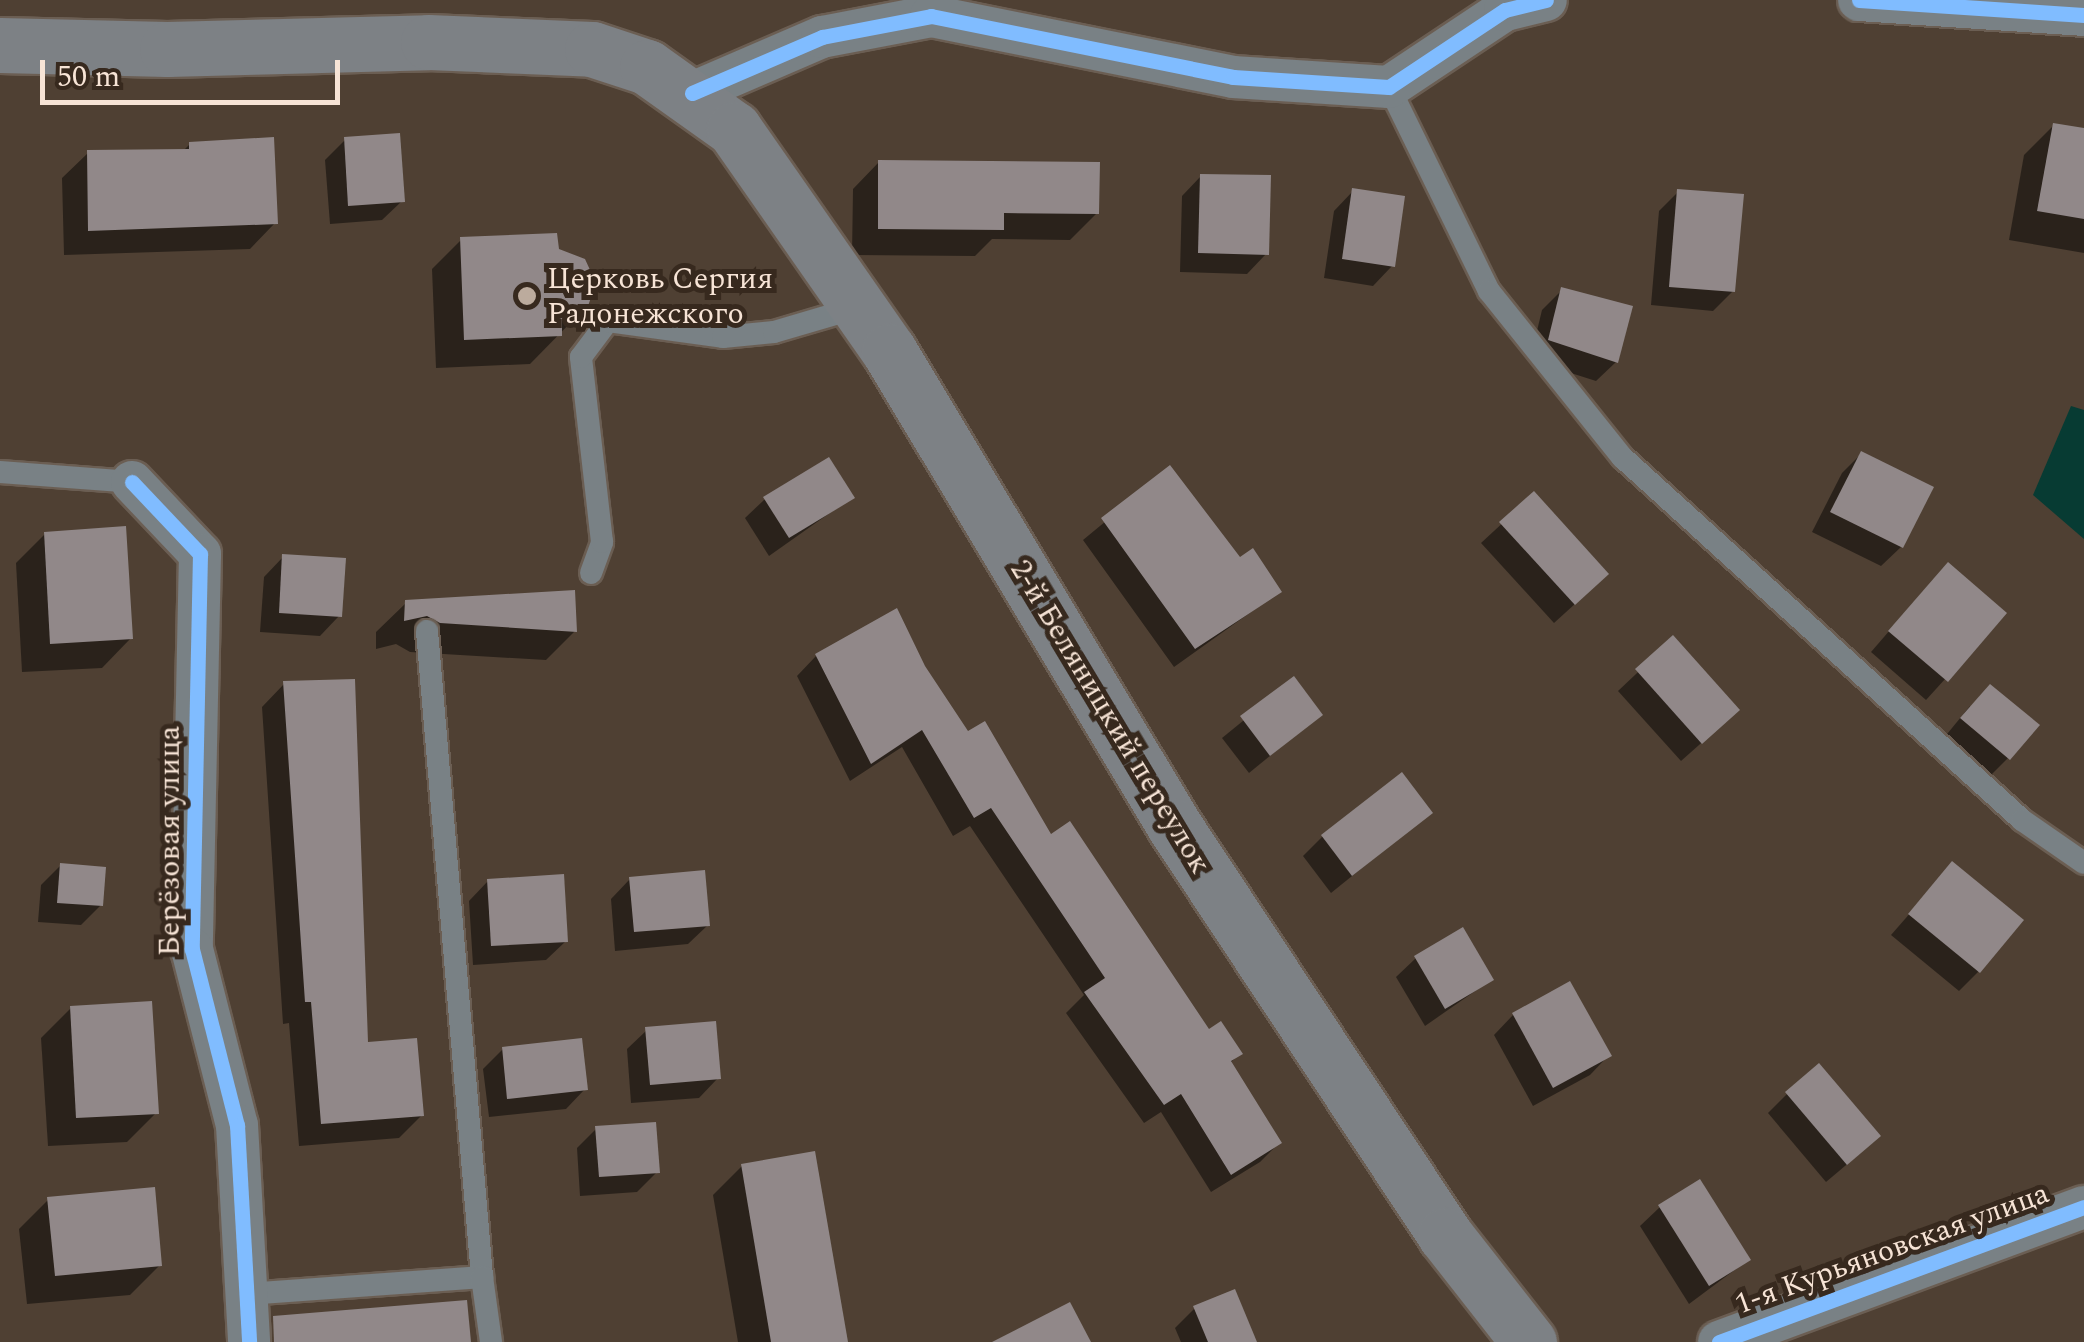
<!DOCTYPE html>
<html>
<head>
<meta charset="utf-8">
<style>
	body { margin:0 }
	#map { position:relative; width:2084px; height:1342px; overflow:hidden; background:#4f4033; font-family:Spectral,serif }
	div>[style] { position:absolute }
	.water>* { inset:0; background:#073b33 }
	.shadow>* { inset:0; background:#0007 }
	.building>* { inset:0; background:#918889 }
	.roads { filter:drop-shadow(2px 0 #6b5e53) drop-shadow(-2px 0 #6b5e53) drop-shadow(0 2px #6b5e53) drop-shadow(0 -2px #6b5e53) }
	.lane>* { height:22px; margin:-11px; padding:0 11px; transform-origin:11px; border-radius:11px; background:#798185 }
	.street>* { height:42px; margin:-21px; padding:0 21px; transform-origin:21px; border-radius:21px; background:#798185 }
	.secondary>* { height:55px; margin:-27.5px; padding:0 27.5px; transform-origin:27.5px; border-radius:27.5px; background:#7d8185 }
	.cycleway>* { height:15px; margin:-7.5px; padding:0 7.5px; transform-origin:7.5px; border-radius:7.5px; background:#80bcff }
	.dots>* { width:28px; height:28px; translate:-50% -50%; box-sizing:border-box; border:5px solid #37291e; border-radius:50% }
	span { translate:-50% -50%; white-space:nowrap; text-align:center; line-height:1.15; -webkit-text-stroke:10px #37291e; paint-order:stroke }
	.poi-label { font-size:30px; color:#f7e4d6 }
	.left { translate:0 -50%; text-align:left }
	.street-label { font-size:30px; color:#f7e4d6 }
	.scale { position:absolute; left:40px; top:60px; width:300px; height:45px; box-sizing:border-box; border:5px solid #f7e4d6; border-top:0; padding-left:12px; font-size:30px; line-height:35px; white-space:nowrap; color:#f7e4d6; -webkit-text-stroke:8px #37291e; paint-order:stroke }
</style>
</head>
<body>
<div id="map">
	<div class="water">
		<i style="clip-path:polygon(2071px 406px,2084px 410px,2084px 539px,2033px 495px)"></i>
	</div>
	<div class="shadow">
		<i style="clip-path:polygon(2054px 125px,2084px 132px,2084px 253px,2009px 240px,2024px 155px)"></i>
		<i style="clip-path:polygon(345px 140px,402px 201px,382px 220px,330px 224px,325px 160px)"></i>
		<i style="clip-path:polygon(190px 144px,275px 223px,250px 249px,64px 255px,62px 178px,88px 153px,182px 152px)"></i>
		<i style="clip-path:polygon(879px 162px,1097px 213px,1070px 240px,992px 239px,975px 256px,852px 255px,853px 189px)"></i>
		<i style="clip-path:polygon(1201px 176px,1266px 254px,1247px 274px,1180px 272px,1182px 196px)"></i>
		<i style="clip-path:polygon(1353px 191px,1392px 266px,1373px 286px,1324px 278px,1334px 211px)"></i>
		<i style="clip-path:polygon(1678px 192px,1733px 291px,1713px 311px,1651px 305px,1659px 211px)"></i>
		<i style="clip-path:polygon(461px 240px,557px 251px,585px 308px,530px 364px,436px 368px,432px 269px)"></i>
		<i style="clip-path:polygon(1562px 290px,1616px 362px,1596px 381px,1530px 360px,1542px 310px)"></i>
		<i style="clip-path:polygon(1861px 454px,1901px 547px,1881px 566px,1812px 532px,1842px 473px)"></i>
		<i style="clip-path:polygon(1169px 469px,1239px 560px,1279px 592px,1174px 667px,1083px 540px)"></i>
		<i style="clip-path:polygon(1534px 494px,1587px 593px,1554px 623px,1481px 543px)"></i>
		<i style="clip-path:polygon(851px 498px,769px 556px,745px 518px,765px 499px)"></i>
		<i style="clip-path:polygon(45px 534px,131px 638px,102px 668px,22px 672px,16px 563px)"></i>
		<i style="clip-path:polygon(283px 557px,339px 616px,320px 636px,260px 632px,264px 577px)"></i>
		<i style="clip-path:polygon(1929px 585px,2004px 614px,1926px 700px,1871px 652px)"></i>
		<i style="clip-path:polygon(406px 603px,575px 631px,546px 660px,410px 652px,396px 644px,376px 649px,376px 632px)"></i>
		<i style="clip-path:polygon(1673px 639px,1717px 729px,1681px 761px,1618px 691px)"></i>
		<i style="clip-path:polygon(816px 656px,922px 667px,967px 734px,1208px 1033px,1239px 1054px,1230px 1063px,1279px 1143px,1260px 1162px,1211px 1192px,1161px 1112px,1144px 1123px,1066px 1013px,1084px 995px,970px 826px,953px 836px,902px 747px,850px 781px,797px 676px)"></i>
		<i style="clip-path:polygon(1293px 680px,1320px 715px,1249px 773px,1222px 738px)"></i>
		<i style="clip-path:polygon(284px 684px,366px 1045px,422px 1115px,399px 1138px,299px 1146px,289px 1023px,283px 1024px,262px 707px)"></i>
		<i style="clip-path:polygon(1970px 706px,2008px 758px,1989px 777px,1943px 739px)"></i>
		<i style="clip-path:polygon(1430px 813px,1331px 893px,1303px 856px,1322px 837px)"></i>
		<i style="clip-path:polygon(1953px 864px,1978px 972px,1959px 991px,1891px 935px)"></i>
		<i style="clip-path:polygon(61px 865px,101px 905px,81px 925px,38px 922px,41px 885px)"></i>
		<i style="clip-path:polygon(630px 879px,708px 925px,688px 944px,615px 951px,611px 899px)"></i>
		<i style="clip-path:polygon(488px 881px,566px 941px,546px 960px,473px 965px,469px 901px)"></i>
		<i style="clip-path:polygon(1416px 958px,1491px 980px,1425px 1026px,1396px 977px)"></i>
		<i style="clip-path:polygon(1569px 984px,1609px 1055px,1590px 1075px,1533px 1106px,1494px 1035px,1513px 1015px)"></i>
		<i style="clip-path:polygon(71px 1008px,156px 1113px,127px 1142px,48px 1146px,41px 1038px)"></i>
		<i style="clip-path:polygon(647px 1030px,718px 1078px,699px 1098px,631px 1103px,627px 1049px)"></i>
		<i style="clip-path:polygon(503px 1049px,585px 1089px,566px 1109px,489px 1117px,483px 1069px)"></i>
		<i style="clip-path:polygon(1787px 1094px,1858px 1155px,1826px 1182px,1768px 1113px)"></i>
		<i style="clip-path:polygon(597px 1128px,657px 1172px,637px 1192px,580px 1196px,577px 1148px)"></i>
		<i style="clip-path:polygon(742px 1166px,845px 1342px,738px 1342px,713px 1195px)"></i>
		<i style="clip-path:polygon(48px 1200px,160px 1265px,130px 1295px,27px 1304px,19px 1229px)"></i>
		<i style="clip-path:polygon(1660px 1207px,1748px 1260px,1689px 1304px,1640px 1226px)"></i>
		<i style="clip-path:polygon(1194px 1309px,1254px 1342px,1181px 1342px,1175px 1328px)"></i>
	</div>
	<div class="building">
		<i style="clip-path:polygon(2053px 123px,2084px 128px,2084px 219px,2037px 211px)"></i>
		<i style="clip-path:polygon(400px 133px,405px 202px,348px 206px,344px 137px)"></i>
		<i style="clip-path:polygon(274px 137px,278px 224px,88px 231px,87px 150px,189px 149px,189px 142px)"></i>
		<i style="clip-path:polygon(878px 160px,1100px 162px,1099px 214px,1004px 213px,1004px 230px,878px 229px)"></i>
		<i style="clip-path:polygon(1200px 174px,1271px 175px,1269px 255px,1198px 253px)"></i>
		<i style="clip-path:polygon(1352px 188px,1405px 196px,1395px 267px,1342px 259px)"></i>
		<i style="clip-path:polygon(1677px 189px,1744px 194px,1735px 292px,1669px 287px)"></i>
		<i style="clip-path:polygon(557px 233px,559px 249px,585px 259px,596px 283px,587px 309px,562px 321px,562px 336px,464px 340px,460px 237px)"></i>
		<i style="clip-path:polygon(1561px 287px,1633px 306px,1618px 363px,1548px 340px)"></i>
		<i style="clip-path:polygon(1861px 451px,1934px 487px,1903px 548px,1830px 512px)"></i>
		<i style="clip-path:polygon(829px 457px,855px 498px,789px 538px,763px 497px)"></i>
		<i style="clip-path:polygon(1170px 465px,1240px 557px,1253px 548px,1282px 592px,1195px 649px,1101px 518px)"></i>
		<i style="clip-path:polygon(1534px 491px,1609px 574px,1575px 605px,1499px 522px)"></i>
		<i style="clip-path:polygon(126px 526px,133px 639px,50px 644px,44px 532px)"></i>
		<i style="clip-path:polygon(282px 554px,346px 558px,342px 617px,279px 613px)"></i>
		<i style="clip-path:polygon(1948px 562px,2007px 613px,1948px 682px,1888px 631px)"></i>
		<i style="clip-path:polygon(575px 590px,577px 632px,440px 623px,427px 616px,404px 621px,405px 600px)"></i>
		<i style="clip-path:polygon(897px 608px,925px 666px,968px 731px,985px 721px,1051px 834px,1070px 821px,1209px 1029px,1221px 1021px,1243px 1054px,1231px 1061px,1282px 1143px,1231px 1175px,1181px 1094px,1164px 1105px,1084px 992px,1105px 978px,991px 808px,974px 818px,922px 730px,871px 764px,815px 654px)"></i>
		<i style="clip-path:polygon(1673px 635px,1740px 710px,1702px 744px,1635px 669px)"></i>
		<i style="clip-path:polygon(1294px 676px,1323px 715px,1270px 756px,1240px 716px)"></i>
		<i style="clip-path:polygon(355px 679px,368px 1042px,417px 1038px,424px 1116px,321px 1124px,311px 1002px,305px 1002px,283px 681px)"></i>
		<i style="clip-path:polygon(1990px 684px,2040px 725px,2010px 760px,1960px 718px)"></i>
		<i style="clip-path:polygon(1402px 772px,1433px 813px,1352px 876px,1321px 835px)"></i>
		<i style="clip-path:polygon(1952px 861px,2024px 920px,1980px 973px,1908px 914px)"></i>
		<i style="clip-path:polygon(60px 863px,106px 867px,103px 906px,57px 903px)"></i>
		<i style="clip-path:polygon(705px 870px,710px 926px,634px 932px,629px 877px)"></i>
		<i style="clip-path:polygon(564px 874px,568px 942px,491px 946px,487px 879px)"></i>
		<i style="clip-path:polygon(1463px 927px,1494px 980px,1445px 1009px,1414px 956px)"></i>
		<i style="clip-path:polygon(1570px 981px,1612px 1056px,1553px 1088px,1512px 1013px)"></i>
		<i style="clip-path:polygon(152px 1001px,159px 1114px,76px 1118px,70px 1006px)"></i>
		<i style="clip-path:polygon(716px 1021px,721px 1079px,650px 1085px,645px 1027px)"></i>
		<i style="clip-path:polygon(582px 1038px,588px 1090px,507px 1099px,502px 1047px)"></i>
		<i style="clip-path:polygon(1819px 1063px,1881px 1136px,1847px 1165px,1785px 1092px)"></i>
		<i style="clip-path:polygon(656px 1122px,660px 1173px,599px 1177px,595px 1126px)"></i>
		<i style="clip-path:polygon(815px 1151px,848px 1342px,771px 1342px,741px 1164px)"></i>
		<i style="clip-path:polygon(1700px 1179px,1751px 1260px,1709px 1286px,1658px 1205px)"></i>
		<i style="clip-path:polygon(155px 1187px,162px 1266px,55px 1276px,47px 1197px)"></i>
		<i style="clip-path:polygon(1235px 1289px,1257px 1342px,1208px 1342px,1193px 1306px)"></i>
		<i style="clip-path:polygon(467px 1300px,471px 1342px,274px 1342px,273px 1316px)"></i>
		<i style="clip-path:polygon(1070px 1302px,1091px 1342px,992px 1342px)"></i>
	</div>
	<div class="roads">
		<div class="lane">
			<i style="left:1389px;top:87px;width:227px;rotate:63.9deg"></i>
			<i style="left:1489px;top:291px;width:213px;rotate:51.3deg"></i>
			<i style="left:1622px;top:457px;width:540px;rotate:42.22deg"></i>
			<i style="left:2022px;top:820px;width:75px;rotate:34.7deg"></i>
			<i style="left:0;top:472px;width:132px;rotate:4.3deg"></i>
			<i style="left:591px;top:573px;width:33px;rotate:-70deg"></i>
			<i style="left:602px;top:542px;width:186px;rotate:-96.5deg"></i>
			<i style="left:581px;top:357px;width:45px;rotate:-53.1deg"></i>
			<i style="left:608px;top:321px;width:116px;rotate:7.9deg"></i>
			<i style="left:723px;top:337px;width:51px;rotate:-5.6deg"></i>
			<i style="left:774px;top:332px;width:89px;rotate:-16.4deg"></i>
			<i style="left:427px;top:631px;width:648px;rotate:85.13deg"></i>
			<i style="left:247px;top:1294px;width:236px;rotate:-4.1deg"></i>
			<i style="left:482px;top:1277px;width:66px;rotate:82.1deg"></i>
		</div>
		<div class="street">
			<i style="left:1859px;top:0;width:225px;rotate:3.8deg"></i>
			<i style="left:692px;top:93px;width:142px;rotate:-23.3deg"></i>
			<i style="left:822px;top:37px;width:111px;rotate:-10.9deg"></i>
			<i style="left:931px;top:16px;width:308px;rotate:11.4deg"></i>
			<i style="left:1233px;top:77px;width:156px;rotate:3.7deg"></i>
			<i style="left:1389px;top:87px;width:139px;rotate:-33.6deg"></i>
			<i style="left:1505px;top:10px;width:42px;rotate:-13.7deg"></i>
			<i style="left:132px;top:482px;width:99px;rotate:46.6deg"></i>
			<i style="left:200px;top:554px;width:395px;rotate:91.2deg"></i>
			<i style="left:192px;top:949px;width:182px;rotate:75.7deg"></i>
			<i style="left:237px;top:1125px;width:217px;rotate:86.8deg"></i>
			<i style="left:1719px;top:1342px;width:389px;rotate:-20.3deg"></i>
		</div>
		<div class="secondary">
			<i style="left:0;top:45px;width:167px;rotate:1.4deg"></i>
			<i style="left:167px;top:49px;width:261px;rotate:-1.5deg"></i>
			<i style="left:428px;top:42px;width:164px;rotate:2.4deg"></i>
			<i style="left:592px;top:49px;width:58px;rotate:18.1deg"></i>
			<i style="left:647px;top:67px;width:107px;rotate:35.5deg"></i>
			<i style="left:734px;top:129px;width:271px;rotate:55.1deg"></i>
			<i style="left:889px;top:351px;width:555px;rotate:59deg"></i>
			<i style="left:1175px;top:827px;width:489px;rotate:56.5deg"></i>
			<i style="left:1445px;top:1235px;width:136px;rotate:51.9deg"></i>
		</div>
	</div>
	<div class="cycleway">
		<i style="left:1859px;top:0;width:225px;rotate:3.8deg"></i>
		<i style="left:692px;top:93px;width:142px;rotate:-23.3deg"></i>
		<i style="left:822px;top:37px;width:111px;rotate:-10.9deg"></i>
		<i style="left:931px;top:16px;width:308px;rotate:11.4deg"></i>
		<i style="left:1233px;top:77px;width:156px;rotate:3.7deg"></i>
		<i style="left:1389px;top:87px;width:139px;rotate:-33.6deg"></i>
		<i style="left:1505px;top:10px;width:42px;rotate:-13.7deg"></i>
		<i style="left:132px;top:482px;width:99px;rotate:46.6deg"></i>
		<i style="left:200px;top:554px;width:395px;rotate:91.2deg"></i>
		<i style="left:192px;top:949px;width:182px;rotate:75.7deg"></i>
		<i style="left:237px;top:1125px;width:217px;rotate:86.8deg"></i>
		<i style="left:1719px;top:1342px;width:389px;rotate:-20.3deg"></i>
	</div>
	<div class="dots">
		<i style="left:527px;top:296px;background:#bcab9d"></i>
	</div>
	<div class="poi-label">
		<span class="left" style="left:547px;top:296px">Церковь Сергия<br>Радонежского</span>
	</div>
	<div class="street-label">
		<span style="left:1110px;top:717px;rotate:59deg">2-й Беляницкий переулок</span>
		<span style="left:170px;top:841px;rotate:-90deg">Берёзовая улица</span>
		<span style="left:1892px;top:1249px;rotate:-20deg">1-я Курьяновская улица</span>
	</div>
	<div class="scale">50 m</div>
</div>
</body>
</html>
